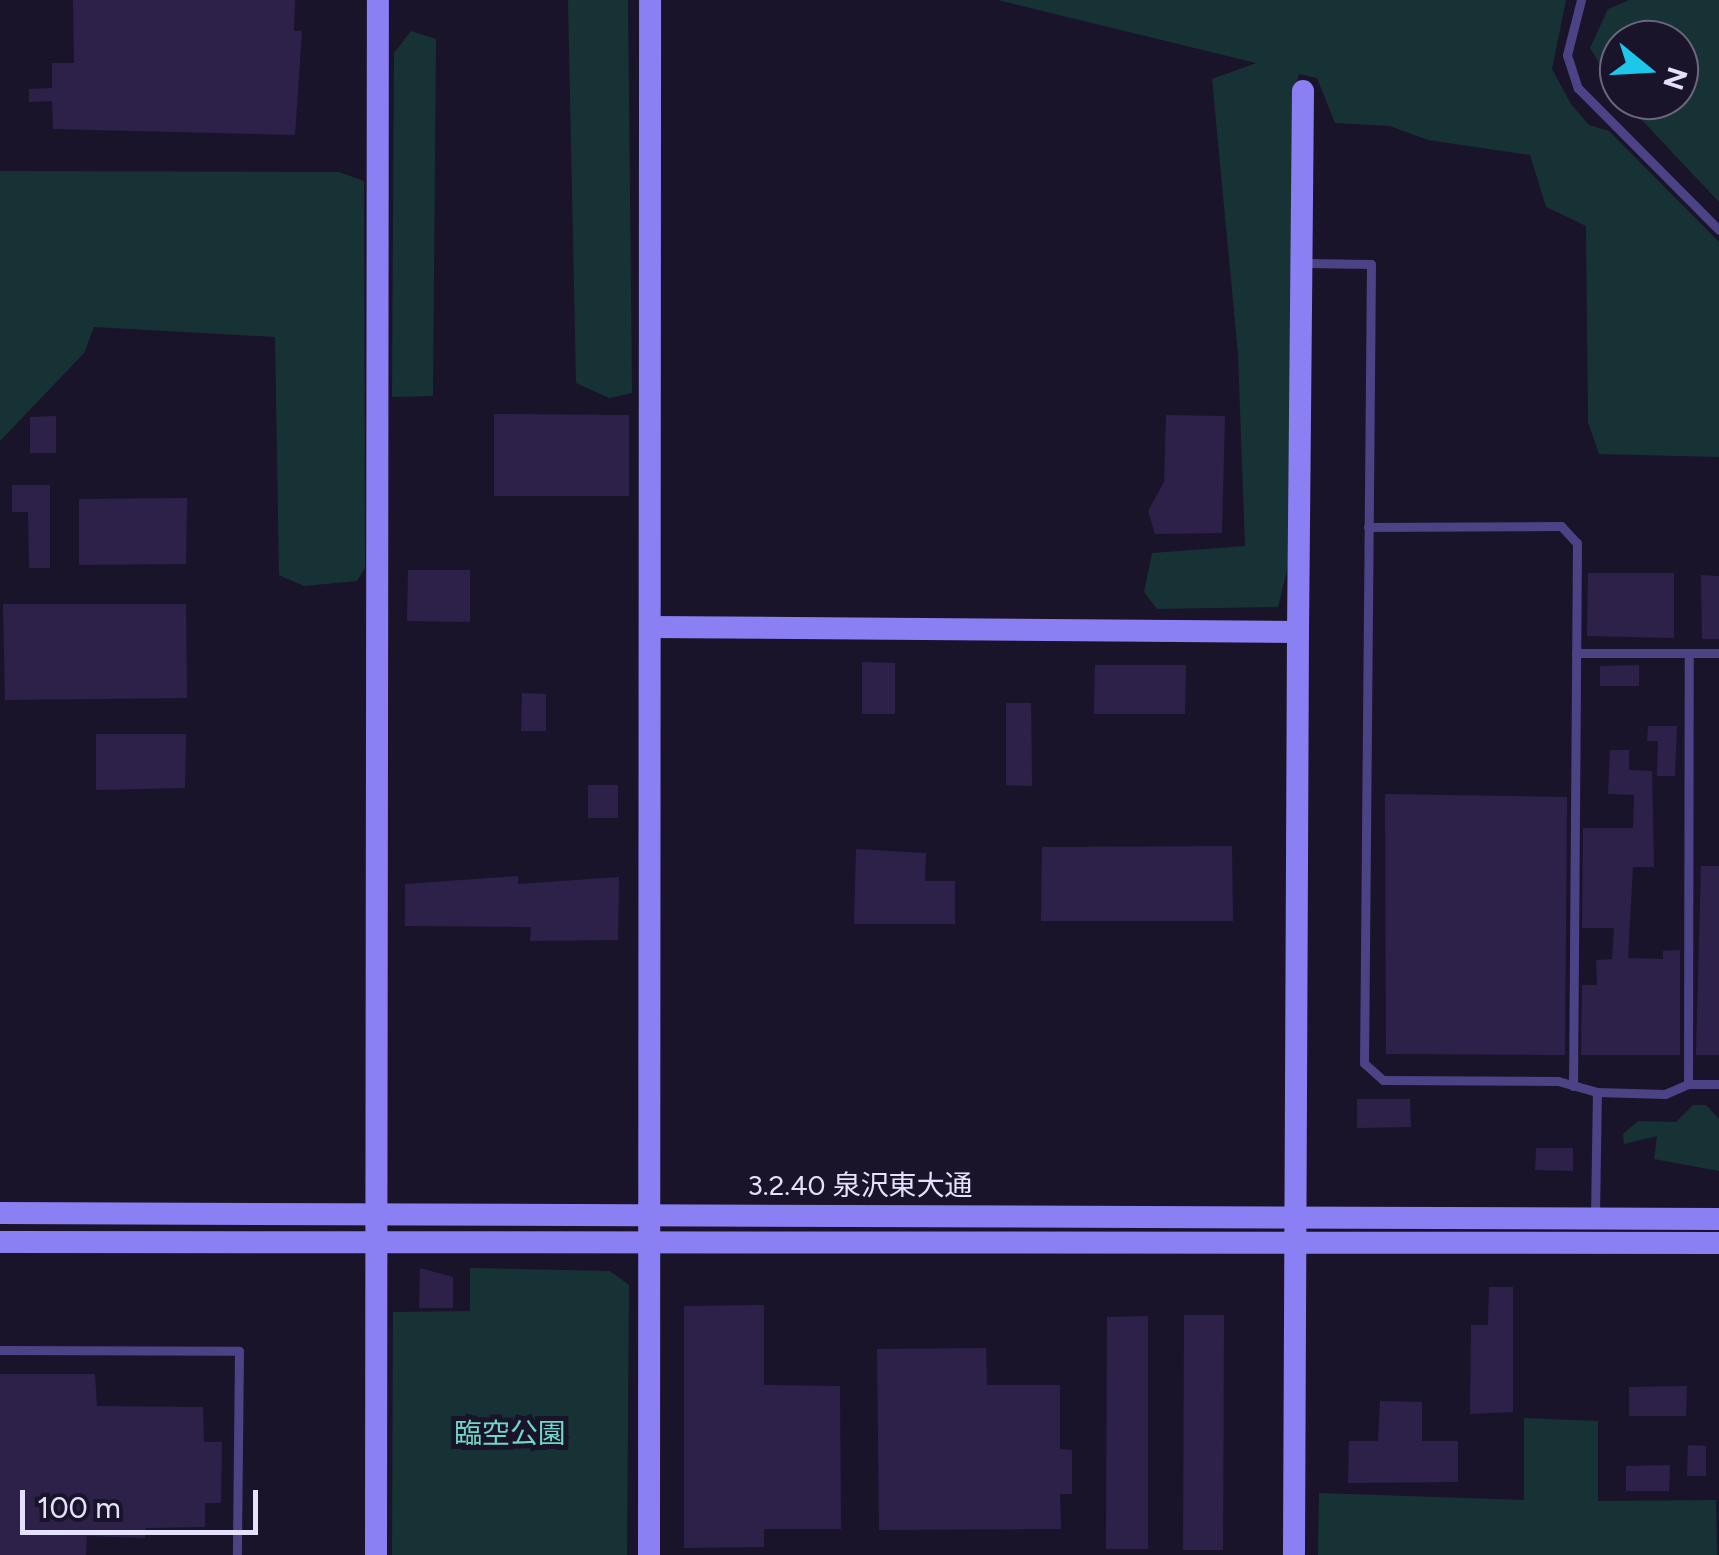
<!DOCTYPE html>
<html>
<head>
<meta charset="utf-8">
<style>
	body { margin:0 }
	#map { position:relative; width:1719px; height:1555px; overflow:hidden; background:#19142a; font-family:Figtree,"Noto Sans JP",sans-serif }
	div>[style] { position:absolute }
	.green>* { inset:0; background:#173234 }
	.building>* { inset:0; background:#2d214a }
	.lane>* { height:9px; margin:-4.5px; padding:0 4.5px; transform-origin:4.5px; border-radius:4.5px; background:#4b4385 }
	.secondary>* { height:22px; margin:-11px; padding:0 11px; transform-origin:11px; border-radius:11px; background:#8b7ff4 }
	span { translate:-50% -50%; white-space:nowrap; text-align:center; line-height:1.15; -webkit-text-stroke:10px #19142a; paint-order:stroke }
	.street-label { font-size:28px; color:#e5e0fc }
	.park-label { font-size:28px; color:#71d7c6 }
	.north { position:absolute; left:1599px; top:20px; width:100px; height:100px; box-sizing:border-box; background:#19142a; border:2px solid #6b667e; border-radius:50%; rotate:108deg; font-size:28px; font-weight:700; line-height:40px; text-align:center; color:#e5e0fc }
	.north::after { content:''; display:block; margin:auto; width:35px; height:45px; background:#1dc6eb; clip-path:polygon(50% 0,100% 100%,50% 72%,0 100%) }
	.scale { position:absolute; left:20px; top:1490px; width:238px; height:45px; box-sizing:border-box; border:5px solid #e5e0fc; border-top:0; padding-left:12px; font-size:30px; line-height:35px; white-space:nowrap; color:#e5e0fc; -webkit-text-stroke:8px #19142a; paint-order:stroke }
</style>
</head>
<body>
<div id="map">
	<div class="green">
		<i style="clip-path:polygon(568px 0,628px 0,632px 393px,609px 398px,576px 383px)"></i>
		<i style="clip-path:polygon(998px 0,1566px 0,1552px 69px,1571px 104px,1589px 125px,1609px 131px,1719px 242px,1719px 457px,1599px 454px,1588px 422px,1586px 226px,1546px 207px,1530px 155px,1428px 140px,1390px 126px,1335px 123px,1317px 78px,1299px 74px,1292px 99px,1292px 550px,1278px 607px,1157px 609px,1144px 592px,1152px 553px,1245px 546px,1238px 354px,1212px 79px,1256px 63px)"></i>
		<i style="clip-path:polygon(1629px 0,1719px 0,1719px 202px,1623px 100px,1679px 100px,1679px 40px,1619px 40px,1619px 96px,1590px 48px,1608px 9px)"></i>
		<i style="clip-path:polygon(411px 31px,436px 39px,433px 396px,392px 397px,394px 53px)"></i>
		<i style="clip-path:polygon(0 171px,339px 172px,364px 181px,365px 568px,357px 581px,304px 586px,279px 575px,275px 337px,94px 327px,84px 353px,0 441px)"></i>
		<i style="clip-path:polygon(1693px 1105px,1706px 1105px,1719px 1119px,1719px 1171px,1654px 1159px,1657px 1136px,1624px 1144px,1623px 1134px,1638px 1121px,1676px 1122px)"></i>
		<i style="clip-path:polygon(470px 1268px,610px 1271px,629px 1285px,627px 1555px,392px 1555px,393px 1312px,470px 1311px)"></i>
		<i style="clip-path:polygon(1524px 1418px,1598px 1421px,1598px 1501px,1716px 1500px,1717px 1555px,1318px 1555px,1319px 1493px,1524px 1500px)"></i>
	</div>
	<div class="building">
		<i style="clip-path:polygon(73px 0,295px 0,294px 31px,302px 31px,295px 135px,53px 129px,52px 101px,29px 102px,29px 89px,52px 88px,52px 63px,74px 63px)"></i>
		<i style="clip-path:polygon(494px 414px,629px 415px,629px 496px,494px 496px)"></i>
		<i style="clip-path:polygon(1166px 415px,1225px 416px,1222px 533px,1155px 534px,1148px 511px,1164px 482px)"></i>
		<i style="clip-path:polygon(56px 416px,56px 453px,30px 453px,30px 417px)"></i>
		<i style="clip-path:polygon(12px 485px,50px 485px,50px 568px,29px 568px,28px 512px,12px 512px)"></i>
		<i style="clip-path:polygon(187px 498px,186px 564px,79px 565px,79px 499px)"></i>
		<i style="clip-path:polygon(408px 570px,470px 570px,470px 622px,407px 621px)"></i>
		<i style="clip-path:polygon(1588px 573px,1674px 573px,1674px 638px,1587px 636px)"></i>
		<i style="clip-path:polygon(1701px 575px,1719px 576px,1719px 639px,1702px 639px)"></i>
		<i style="clip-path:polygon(3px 604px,186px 604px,187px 698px,5px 700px)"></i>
		<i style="clip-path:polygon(862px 662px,895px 663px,895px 714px,862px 714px)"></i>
		<i style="clip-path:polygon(1095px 665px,1186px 665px,1185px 714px,1094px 714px)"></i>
		<i style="clip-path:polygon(1639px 665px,1639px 686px,1600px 686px,1600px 666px)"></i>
		<i style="clip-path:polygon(522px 693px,546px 694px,546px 731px,521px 731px)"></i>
		<i style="clip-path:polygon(1006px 703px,1031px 703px,1032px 786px,1006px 785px)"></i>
		<i style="clip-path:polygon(1648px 726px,1677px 726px,1675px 776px,1657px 776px,1658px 741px,1647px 741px)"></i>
		<i style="clip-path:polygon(96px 734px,186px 734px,185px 788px,96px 790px)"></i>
		<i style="clip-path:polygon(1610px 750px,1629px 750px,1629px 770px,1652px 771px,1654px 867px,1633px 867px,1628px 958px,1663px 959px,1663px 951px,1680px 950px,1680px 1055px,1581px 1055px,1582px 985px,1597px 985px,1596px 960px,1612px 959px,1614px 928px,1582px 928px,1583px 828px,1633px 828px,1634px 795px,1608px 794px)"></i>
		<i style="clip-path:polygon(588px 785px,618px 785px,618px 818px,588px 818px)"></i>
		<i style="clip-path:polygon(1385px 794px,1567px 797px,1565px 1055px,1386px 1054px)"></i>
		<i style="clip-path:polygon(1232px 846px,1233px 921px,1041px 921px,1042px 847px)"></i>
		<i style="clip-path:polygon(856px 849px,926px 853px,925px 881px,955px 881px,955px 924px,854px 924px)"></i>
		<i style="clip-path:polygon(1701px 866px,1719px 866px,1719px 1055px,1696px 1055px)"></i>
		<i style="clip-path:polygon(518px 876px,518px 884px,619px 877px,618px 940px,530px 941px,531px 927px,405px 926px,405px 884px)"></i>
		<i style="clip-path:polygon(1357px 1099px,1410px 1099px,1411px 1127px,1357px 1128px)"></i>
		<i style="clip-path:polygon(1536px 1148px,1573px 1148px,1573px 1171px,1535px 1170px)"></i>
		<i style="clip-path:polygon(420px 1268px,453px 1277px,453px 1308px,419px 1308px)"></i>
		<i style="clip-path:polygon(1489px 1287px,1513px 1287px,1513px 1412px,1470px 1414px,1471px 1325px,1488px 1325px)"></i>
		<i style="clip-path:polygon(764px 1305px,764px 1385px,840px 1386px,841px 1529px,764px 1529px,764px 1547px,684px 1548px,684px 1306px)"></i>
		<i style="clip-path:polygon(1184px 1315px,1224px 1315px,1223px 1550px,1183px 1550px)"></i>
		<i style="clip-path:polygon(1148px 1316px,1148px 1549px,1106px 1549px,1107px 1317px)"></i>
		<i style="clip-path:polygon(986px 1348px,987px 1385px,1060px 1385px,1060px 1449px,1072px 1450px,1072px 1494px,1060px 1494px,1061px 1529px,879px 1530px,877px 1349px)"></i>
		<i style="clip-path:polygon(0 1374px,95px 1374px,97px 1406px,203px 1407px,204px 1442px,222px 1442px,221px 1503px,205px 1503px,205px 1527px,146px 1528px,145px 1538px,87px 1536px,86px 1555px,0 1555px)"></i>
		<i style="clip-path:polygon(1687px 1386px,1686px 1416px,1629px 1416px,1629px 1387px)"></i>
		<i style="clip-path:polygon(1380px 1401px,1422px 1402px,1422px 1441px,1458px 1441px,1458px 1482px,1348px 1483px,1349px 1441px,1378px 1441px)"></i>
		<i style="clip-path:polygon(1688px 1445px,1706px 1446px,1706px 1476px,1687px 1476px)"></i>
		<i style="clip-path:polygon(1670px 1465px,1669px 1491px,1626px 1491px,1626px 1466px)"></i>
	</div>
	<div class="lane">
		<i style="left:1581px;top:0;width:57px;rotate:104.3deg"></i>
		<i style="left:1567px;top:55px;width:35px;rotate:72deg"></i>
		<i style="left:1578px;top:88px;width:200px;rotate:45.2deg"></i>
		<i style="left:1305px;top:263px;width:66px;rotate:0.9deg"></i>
		<i style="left:1371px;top:264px;width:799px;rotate:90.5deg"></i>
		<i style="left:1364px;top:1063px;width:25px;rotate:42deg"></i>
		<i style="left:1383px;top:1080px;width:175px;rotate:0.3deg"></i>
		<i style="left:1558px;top:1081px;width:41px;rotate:15.8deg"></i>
		<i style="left:1597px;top:1092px;width:68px;rotate:1.7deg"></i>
		<i style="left:1665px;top:1094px;width:25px;rotate:-23deg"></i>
		<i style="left:1688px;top:1084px;width:31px"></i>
		<i style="left:1368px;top:527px;width:193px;rotate:-0.3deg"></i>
		<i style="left:1561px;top:526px;width:23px;rotate:47deg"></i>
		<i style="left:1577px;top:543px;width:543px;rotate:90.42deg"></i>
		<i style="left:1576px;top:653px;width:143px"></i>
		<i style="left:1688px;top:1084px;width:431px;rotate:-89.9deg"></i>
		<i style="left:1595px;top:1216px;width:124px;rotate:-89.1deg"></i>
		<i style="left:0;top:1350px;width:239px;rotate:0.2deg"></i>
		<i style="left:239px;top:1351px;width:204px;rotate:90.6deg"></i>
	</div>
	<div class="secondary">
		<i style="left:651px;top:627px;width:647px;rotate:0.44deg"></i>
		<i style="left:1298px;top:632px;width:923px;rotate:90.25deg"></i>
		<i style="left:1298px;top:632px;width:541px;rotate:-89.47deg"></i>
		<i style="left:0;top:1213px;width:1719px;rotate:0.2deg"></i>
		<i style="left:0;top:1242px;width:1719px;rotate:0.03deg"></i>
		<i style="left:376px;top:1555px;width:1555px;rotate:-89.93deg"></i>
		<i style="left:649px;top:1555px;width:1555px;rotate:-89.96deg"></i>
	</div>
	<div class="street-label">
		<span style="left:860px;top:1185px">3.2.40 泉沢東大通</span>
	</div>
	<div class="park-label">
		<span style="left:510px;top:1433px">臨空公園</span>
	</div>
	<div class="north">N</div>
	<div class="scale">100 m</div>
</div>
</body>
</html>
